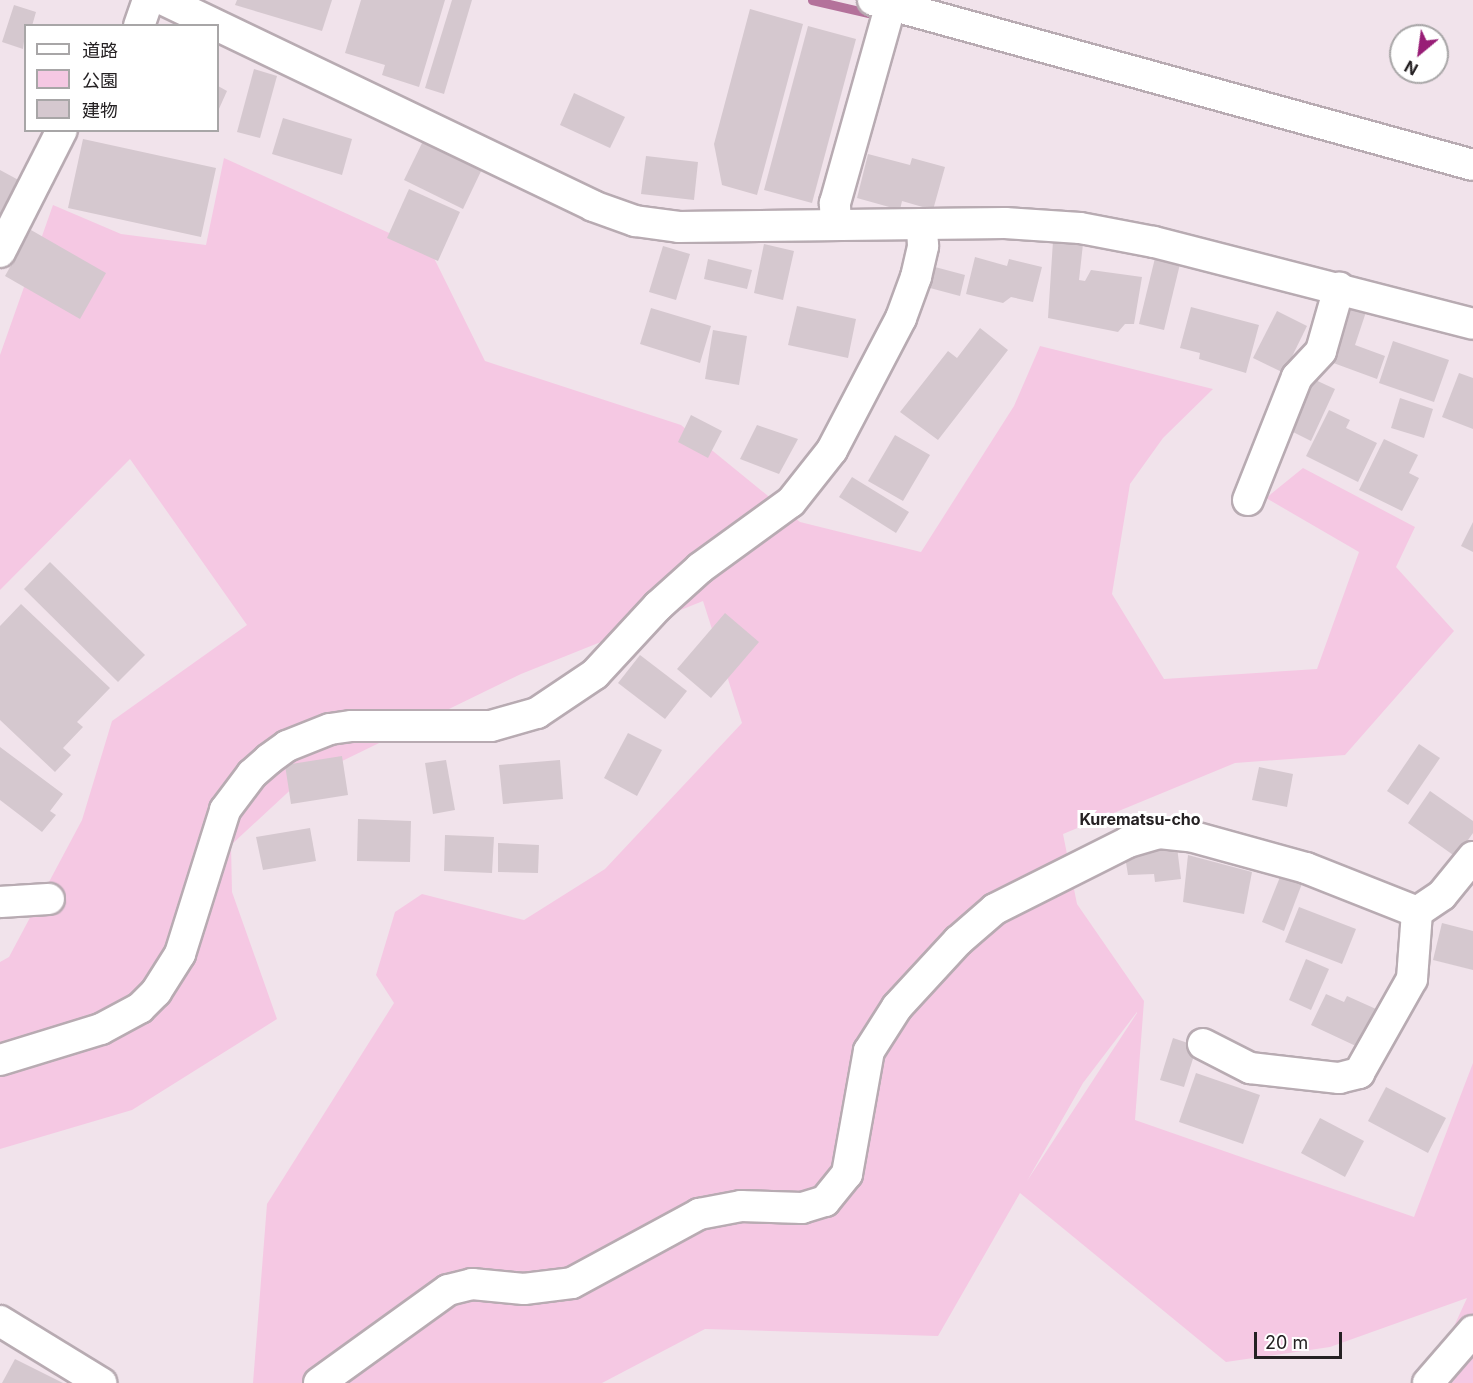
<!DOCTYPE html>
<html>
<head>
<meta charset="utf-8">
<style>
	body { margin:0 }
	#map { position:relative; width:1473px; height:1383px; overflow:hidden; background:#f1e3eb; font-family:Inter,"Noto Sans JP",sans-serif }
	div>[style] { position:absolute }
	.green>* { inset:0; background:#f5c8e3 }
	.stream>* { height:9px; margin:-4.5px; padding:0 4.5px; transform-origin:4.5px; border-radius:4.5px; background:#b4729b }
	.building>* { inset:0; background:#d5c8cf }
	.roads { filter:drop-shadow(2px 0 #b8abb2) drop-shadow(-2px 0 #b8abb2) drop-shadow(0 2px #b8abb2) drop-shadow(0 -2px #b8abb2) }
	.street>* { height:30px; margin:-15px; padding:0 15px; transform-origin:15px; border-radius:15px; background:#fff }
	span { translate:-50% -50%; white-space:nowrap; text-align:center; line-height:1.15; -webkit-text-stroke:6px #fff; paint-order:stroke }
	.neighbourhood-label { font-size:16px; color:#252123; font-weight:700 }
	.legend { position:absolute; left:24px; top:24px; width:195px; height:108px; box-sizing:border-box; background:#fff; border:2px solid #a8a6a7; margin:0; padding:8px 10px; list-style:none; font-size:18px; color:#252123 }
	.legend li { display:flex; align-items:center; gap:12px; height:30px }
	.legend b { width:30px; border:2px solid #a8a6a7 }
	.north { position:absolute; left:1389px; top:24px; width:60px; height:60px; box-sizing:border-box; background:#fff; border:2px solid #a8a6a7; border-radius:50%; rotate:209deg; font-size:16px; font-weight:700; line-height:24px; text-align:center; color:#252123 }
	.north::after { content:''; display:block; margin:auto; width:21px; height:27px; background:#981d76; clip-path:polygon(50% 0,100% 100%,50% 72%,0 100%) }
	.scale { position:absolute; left:1254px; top:1332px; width:88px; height:27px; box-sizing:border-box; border:3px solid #252123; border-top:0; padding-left:8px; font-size:18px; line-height:21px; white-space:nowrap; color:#252123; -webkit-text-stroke:4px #fff; paint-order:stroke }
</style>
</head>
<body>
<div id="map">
	<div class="green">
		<i style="clip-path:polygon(evenodd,224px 158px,431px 252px,485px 361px,681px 425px,800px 522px,921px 552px,1014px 406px,1040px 346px,1213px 389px,1163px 438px,1130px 484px,1112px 594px,1164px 679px,1317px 669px,1359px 552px,1266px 498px,1303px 468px,1415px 527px,1396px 567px,1454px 631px,1345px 755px,1235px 763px,1063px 834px,1077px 904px,1144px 1001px,1135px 1120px,1414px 1217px,1473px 1063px,1473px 1383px,1428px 1383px,1467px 1298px,1330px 1347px,1226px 1362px,1020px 1193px,938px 1336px,705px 1329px,602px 1383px,253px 1383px,267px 1204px,394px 1003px,376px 975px,395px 912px,422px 894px,524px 920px,605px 869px,742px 723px,703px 601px,521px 674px,299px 782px,231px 845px,232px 892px,277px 1019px,132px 1110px,0 1149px,0 962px,9px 957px,82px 820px,112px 721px,247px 625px,130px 459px,0 590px,0 355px,53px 205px,121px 234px,206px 245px,224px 158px,1137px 1012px,1137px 1013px,1027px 1181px,1083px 1083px,1137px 1012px)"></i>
	</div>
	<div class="stream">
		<i style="left:812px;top:0;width:57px;rotate:13.1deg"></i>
	</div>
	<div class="building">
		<i style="clip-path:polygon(237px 0,332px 0,322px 31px,235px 5px)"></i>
		<i style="clip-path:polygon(361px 0,445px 0,419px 87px,382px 75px,385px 65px,345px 53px)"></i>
		<i style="clip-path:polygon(452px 0,472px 0,444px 94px,425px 88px)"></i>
		<i style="clip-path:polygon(14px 5px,36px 12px,32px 26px,26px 26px,23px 49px,2px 42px)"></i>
		<i style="clip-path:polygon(750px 9px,803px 24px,757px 195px,722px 185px,714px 144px)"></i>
		<i style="clip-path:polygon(808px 26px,856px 39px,812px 203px,764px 190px)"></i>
		<i style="clip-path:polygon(254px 69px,277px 76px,260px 138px,237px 132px)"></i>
		<i style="clip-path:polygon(218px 86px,227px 91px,218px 111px)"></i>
		<i style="clip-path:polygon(574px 93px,625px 117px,610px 148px,560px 125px)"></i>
		<i style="clip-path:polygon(283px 118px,352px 139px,342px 175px,272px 154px)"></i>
		<i style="clip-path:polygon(83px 139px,216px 168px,201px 237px,68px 208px)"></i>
		<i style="clip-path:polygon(424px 139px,483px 167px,463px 209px,404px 180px)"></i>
		<i style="clip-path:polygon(868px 154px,910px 165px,912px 158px,945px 167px,933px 210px,902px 201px,900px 210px,857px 198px)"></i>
		<i style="clip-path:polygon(646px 156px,698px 162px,694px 200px,641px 194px)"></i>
		<i style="clip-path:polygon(0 170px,24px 183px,0 229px)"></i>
		<i style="clip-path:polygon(409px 189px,460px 212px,438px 261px,387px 238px)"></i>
		<i style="clip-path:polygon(31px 230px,106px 273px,80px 319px,5px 276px)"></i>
		<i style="clip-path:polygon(1053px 241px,1083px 244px,1079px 280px,1085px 281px,1091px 270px,1142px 277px,1134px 324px,1125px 324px,1118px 332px,1048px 318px)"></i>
		<i style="clip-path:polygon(764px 244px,794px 251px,783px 300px,754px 293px)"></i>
		<i style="clip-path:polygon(663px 246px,690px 254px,676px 300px,649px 292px)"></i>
		<i style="clip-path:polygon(975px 257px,1007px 266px,1009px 259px,1042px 267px,1033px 302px,1011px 297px,1003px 303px,966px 294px)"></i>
		<i style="clip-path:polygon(1155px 258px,1180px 264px,1164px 330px,1139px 324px)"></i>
		<i style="clip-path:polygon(708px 259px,752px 270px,747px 289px,704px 279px)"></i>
		<i style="clip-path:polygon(935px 267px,965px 275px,960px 296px,930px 288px)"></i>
		<i style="clip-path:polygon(797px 306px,856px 319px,848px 358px,788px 345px)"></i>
		<i style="clip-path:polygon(1349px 306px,1366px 312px,1355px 345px,1385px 356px,1377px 379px,1328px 361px)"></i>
		<i style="clip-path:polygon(1191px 307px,1259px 325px,1246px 373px,1199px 359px,1200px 353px,1180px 348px)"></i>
		<i style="clip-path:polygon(651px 308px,711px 326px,700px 363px,640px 344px)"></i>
		<i style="clip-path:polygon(1277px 311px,1307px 326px,1284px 373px,1253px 358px)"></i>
		<i style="clip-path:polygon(980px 328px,1008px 350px,938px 440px,900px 412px,948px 351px,957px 358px)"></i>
		<i style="clip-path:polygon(713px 330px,747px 336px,739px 385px,705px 379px)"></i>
		<i style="clip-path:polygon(1393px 341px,1449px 360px,1434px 402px,1379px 383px)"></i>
		<i style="clip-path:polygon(1459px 373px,1473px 378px,1473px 429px,1442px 417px)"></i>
		<i style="clip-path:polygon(1311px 378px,1335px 389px,1311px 441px,1287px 429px)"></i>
		<i style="clip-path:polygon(1400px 398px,1433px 409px,1424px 438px,1391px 428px)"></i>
		<i style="clip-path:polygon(1329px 410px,1350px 420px,1346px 428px,1377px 443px,1358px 482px,1306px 456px)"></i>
		<i style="clip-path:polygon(691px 415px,722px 431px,708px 458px,678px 442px)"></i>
		<i style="clip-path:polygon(757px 425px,798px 439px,779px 474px,740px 459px)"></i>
		<i style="clip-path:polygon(895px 435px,930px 455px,903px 501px,868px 481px)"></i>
		<i style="clip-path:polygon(1384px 439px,1418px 455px,1409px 473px,1419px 478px,1402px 511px,1359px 490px)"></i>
		<i style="clip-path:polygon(852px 477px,909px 512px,896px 533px,839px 497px)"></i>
		<i style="clip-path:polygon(1473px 522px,1473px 552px,1461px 546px)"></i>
		<i style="clip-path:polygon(50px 562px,145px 655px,118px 682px,24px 589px)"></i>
		<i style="clip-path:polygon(21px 604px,110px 688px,77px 722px,83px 727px,63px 748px,71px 755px,55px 772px,0 720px,0 626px)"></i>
		<i style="clip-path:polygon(725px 613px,759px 642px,711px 698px,677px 669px)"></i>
		<i style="clip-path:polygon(640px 655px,687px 691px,665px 719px,618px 683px)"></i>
		<i style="clip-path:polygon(628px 733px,662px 750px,637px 796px,604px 778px)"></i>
		<i style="clip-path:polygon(1419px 744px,1440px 758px,1408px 805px,1387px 791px)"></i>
		<i style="clip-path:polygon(0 747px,63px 794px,50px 811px,56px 815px,42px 832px,0 800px)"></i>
		<i style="clip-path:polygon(342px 756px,348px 795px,291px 804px,285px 765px)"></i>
		<i style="clip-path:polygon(446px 760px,455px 810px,433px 814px,425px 763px)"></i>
		<i style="clip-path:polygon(560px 760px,563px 799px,503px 804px,499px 765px)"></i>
		<i style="clip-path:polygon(1259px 767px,1293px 774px,1287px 807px,1252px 800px)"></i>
		<i style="clip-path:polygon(1430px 791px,1473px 821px,1473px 833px,1456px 857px,1408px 823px)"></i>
		<i style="clip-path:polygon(358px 819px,411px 821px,410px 862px,357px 861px)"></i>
		<i style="clip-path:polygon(310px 828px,316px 861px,263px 870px,256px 837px)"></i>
		<i style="clip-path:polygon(445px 835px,494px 837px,492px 873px,444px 871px)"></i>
		<i style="clip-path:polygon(498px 843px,539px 845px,538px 873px,498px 872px)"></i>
		<i style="clip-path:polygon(1177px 847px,1181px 879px,1155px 882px,1154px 874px,1128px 875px,1124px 850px)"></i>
		<i style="clip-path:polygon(1188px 855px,1252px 872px,1244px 914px,1183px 902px)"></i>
		<i style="clip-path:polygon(1282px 872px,1303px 881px,1284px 931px,1262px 922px)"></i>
		<i style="clip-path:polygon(1299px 907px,1356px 929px,1342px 964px,1285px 942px)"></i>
		<i style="clip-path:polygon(1442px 923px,1473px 931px,1473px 970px,1433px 960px)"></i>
		<i style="clip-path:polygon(1306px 959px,1329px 969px,1311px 1010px,1289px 1000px)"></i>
		<i style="clip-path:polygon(1326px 994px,1344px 1002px,1347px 996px,1376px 1009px,1358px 1047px,1311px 1025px)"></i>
		<i style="clip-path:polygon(1173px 1038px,1197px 1046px,1184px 1087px,1160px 1080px)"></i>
		<i style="clip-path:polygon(1196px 1073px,1260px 1095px,1243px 1144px,1179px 1122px)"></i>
		<i style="clip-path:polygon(1386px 1087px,1446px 1118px,1428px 1153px,1368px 1121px)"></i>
		<i style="clip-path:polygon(1320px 1118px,1364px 1141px,1345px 1177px,1301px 1153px)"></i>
		<i style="clip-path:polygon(15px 1359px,63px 1383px,2px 1383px)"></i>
	</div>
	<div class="roads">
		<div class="street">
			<i style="left:164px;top:0;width:476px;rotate:25.6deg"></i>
			<i style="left:593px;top:206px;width:45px;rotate:19.7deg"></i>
			<i style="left:635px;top:221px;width:44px;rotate:7.8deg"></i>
			<i style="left:679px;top:227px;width:326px;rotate:-0.7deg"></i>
			<i style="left:1005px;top:223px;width:75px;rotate:3.8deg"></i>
			<i style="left:1080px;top:228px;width:75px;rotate:10.7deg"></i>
			<i style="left:1154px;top:242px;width:329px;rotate:14.4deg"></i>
			<i style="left:873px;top:0;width:622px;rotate:15.38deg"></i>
			<i style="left:139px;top:26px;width:28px;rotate:-71deg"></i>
			<i style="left:836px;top:225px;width:22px;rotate:-93deg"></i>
			<i style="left:835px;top:203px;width:211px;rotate:-74.3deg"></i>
			<i style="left:0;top:252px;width:137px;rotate:-63.1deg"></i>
			<i style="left:1248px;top:500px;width:132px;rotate:-68.3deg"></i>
			<i style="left:1297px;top:377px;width:35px;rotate:-47deg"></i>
			<i style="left:1321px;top:351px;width:66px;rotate:-74.1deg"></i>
			<i style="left:0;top:902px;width:49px;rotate:-3.5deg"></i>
			<i style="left:1417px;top:912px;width:30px;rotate:-34deg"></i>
			<i style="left:1442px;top:895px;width:49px;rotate:-50.8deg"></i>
			<i style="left:1203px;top:1044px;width:53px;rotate:27.1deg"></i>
			<i style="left:1250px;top:1068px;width:90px;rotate:6.4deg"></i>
			<i style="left:1339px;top:1078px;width:21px;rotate:-14deg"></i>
			<i style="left:1359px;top:1073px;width:108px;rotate:-60.6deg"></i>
			<i style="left:1412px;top:979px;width:67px;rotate:-85.7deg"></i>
			<i style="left:0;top:1060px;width:106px;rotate:-17.1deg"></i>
			<i style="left:101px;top:1029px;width:44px;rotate:-28.3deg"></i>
			<i style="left:140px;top:1008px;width:23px;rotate:-45deg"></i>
			<i style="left:156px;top:992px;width:45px;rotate:-57.7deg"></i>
			<i style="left:180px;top:954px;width:151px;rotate:-72.6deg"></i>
			<i style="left:225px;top:810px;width:45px;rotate:-53.1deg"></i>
			<i style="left:252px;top:774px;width:23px;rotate:-41deg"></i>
			<i style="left:269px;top:759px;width:22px;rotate:-36deg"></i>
			<i style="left:287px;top:746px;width:46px;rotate:-21.6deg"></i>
			<i style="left:330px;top:729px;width:22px;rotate:-8deg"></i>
			<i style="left:352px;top:726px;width:139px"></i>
			<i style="left:491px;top:726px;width:48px;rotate:-15.8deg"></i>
			<i style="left:537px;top:713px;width:70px;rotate:-33.9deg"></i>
			<i style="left:595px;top:674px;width:93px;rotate:-47.2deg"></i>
			<i style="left:658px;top:606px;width:57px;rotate:-42.1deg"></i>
			<i style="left:700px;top:568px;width:112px;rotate:-36deg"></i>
			<i style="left:791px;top:502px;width:66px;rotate:-51.7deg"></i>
			<i style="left:832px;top:450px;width:149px;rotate:-62.4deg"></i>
			<i style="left:901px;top:318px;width:44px;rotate:-69.9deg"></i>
			<i style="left:916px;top:277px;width:32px;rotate:-77deg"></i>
			<i style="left:923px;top:246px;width:22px;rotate:-93deg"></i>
			<i style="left:0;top:1321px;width:119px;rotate:31.5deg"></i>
			<i style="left:319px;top:1383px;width:159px;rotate:-35.8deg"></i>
			<i style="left:448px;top:1290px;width:25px;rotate:-14deg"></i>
			<i style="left:472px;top:1284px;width:52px;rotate:5.5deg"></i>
			<i style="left:524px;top:1289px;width:48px;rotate:-7.1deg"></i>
			<i style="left:572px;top:1283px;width:145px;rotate:-28.5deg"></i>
			<i style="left:699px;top:1214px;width:43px;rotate:-10.8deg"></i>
			<i style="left:741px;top:1206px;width:61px;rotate:1.9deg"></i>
			<i style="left:802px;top:1208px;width:24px;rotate:-17deg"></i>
			<i style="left:825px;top:1201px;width:35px;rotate:-51deg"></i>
			<i style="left:847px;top:1174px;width:125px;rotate:-79.9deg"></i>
			<i style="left:869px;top:1051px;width:52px;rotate:-57.5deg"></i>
			<i style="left:897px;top:1007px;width:90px;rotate:-47.3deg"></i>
			<i style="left:958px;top:941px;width:49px;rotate:-40.9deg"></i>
			<i style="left:995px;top:909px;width:149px;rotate:-26.7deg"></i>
			<i style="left:1128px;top:842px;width:32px;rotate:-16deg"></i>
			<i style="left:1159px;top:833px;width:31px;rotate:6deg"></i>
			<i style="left:1190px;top:836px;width:120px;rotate:15.4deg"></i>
			<i style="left:1306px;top:868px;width:119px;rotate:21.6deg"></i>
			<i style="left:1428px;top:1383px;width:69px;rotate:-49.1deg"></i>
		</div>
	</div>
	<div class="neighbourhood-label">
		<span style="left:1140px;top:819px">Kurematsu-cho</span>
	</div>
	<ul class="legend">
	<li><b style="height:8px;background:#fff"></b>道路</li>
	<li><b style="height:16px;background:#f5c8e3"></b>公園</li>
	<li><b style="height:16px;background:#d5c8cf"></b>建物</li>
	</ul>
	<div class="north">N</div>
	<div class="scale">20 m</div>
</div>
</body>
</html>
